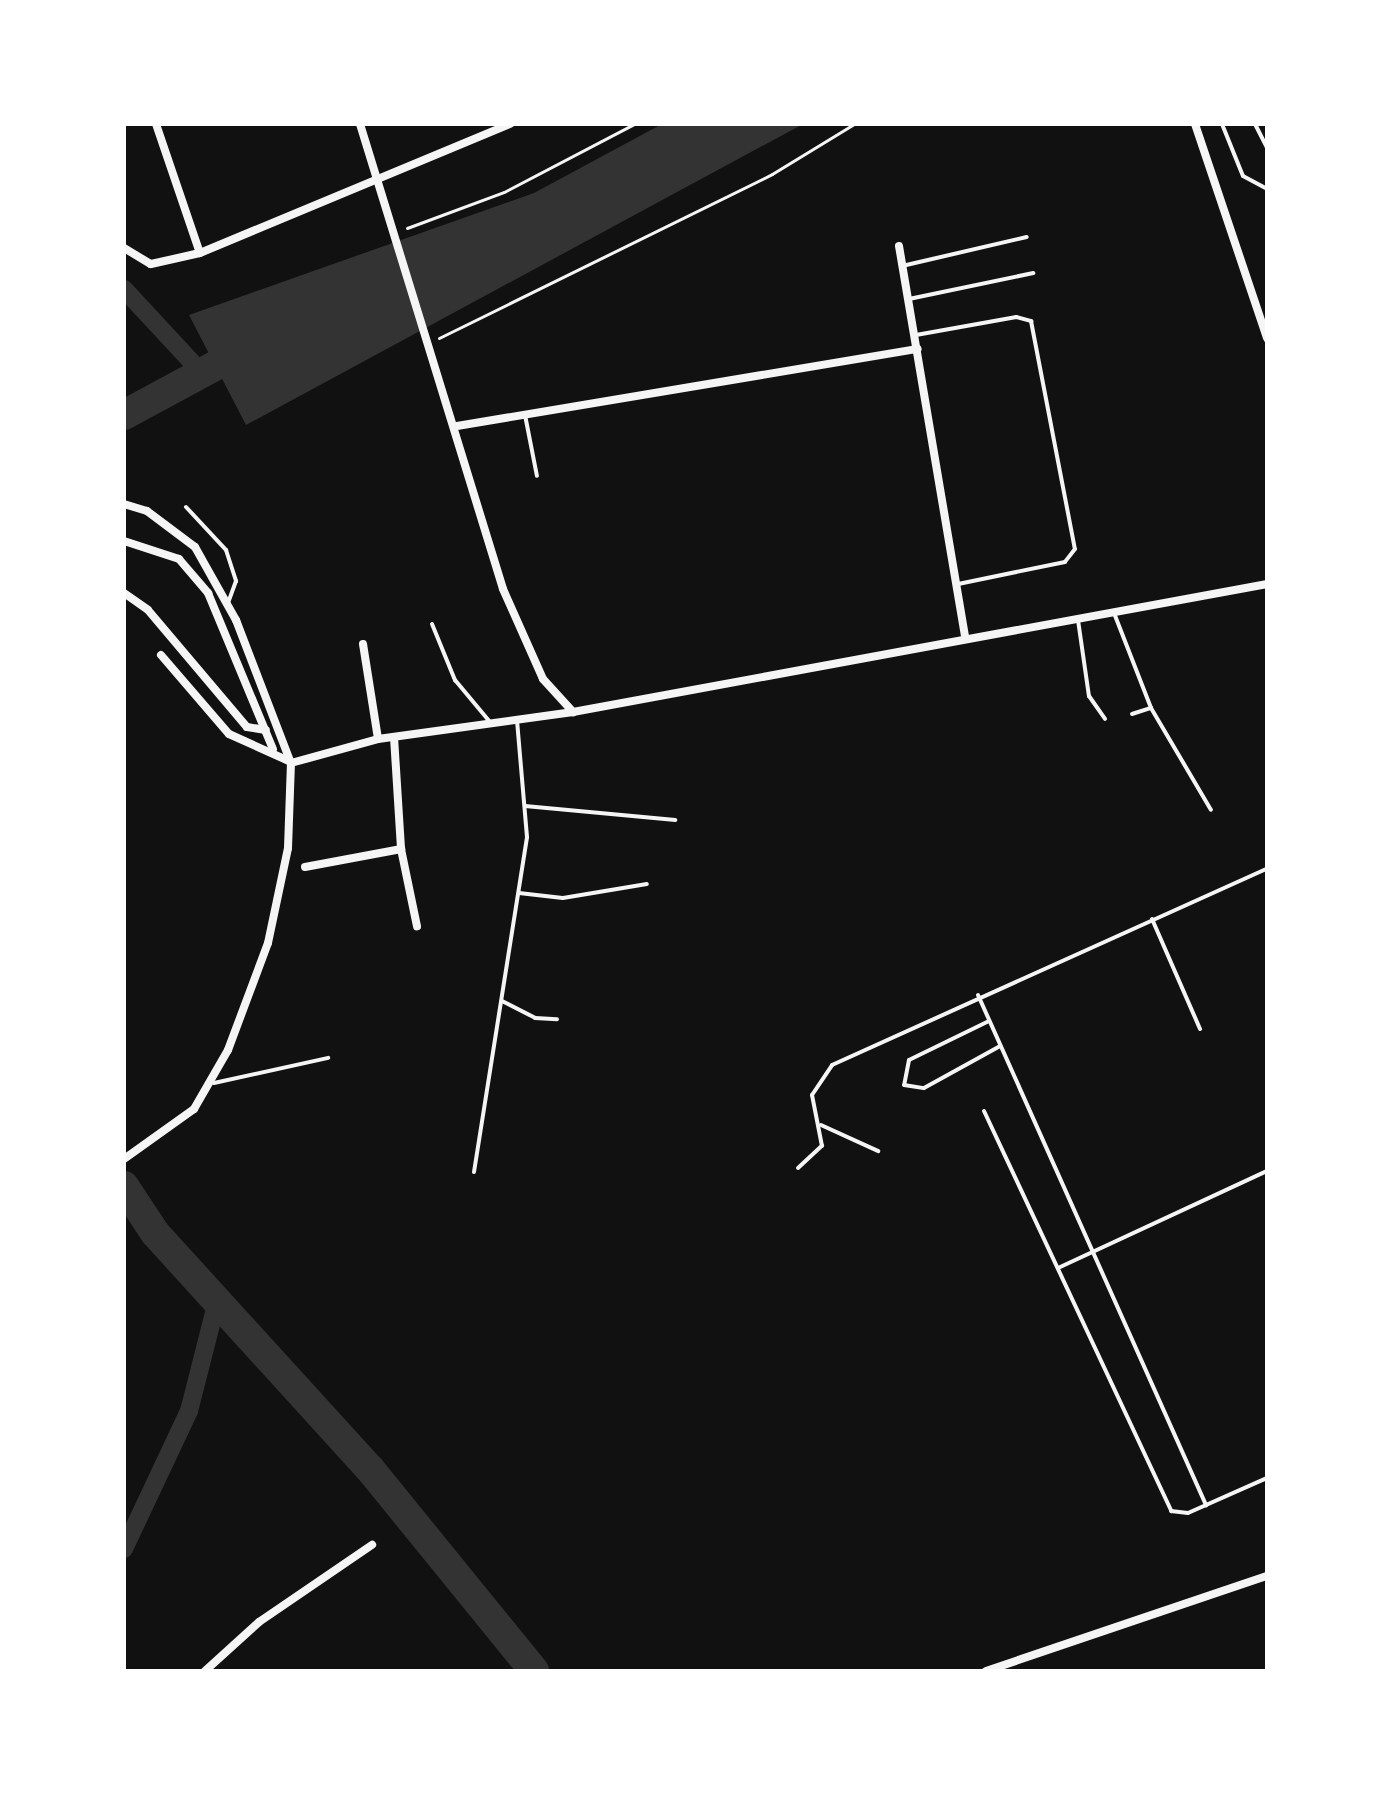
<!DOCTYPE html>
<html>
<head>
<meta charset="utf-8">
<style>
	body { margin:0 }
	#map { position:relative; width:1391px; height:1795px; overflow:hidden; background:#111; font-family:"Nunito Sans",sans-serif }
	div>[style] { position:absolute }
	.water>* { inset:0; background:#333 }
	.canal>* { height:18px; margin:-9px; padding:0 9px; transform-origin:9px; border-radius:9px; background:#333 }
	.river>* { height:30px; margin:-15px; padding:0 15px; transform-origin:15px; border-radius:15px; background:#333 }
	.path>* { height:3px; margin:-1.5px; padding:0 1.5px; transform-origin:1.5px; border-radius:1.5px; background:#f5f5f5 }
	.service>* { height:4px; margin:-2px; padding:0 2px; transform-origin:2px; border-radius:2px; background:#f5f5f5 }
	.minor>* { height:8px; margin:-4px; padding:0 4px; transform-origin:4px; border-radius:4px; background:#f5f5f5 }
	span { translate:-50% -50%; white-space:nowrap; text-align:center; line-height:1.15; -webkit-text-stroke:6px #fff; paint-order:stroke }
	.frame { position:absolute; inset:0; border:126px solid #fff; pointer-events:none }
</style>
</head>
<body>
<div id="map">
	<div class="water">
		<i style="clip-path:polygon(662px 124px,803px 124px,246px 425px,189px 315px,534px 193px)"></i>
	</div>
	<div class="canal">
		<i style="left:124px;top:289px;width:113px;rotate:47.1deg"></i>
		<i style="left:124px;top:1549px;width:153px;rotate:-64.8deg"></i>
		<i style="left:189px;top:1411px;width:114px;rotate:-75.7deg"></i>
	</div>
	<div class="river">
		<i style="left:124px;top:415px;width:143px;rotate:-28.4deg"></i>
		<i style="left:124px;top:1186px;width:56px;rotate:56.6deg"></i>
		<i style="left:155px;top:1233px;width:319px;rotate:47.7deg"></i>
		<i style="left:370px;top:1469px;width:260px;rotate:50.9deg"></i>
	</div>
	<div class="path">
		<i style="left:407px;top:228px;width:103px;rotate:-20.4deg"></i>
		<i style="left:504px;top:192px;width:147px;rotate:-27.6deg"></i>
		<i style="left:439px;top:338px;width:371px;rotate:-26.2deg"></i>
		<i style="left:772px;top:174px;width:96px;rotate:-31.4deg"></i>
	</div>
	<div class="service">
		<i style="left:1222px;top:124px;width:56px;rotate:68deg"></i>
		<i style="left:1243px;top:176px;width:27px;rotate:28deg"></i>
		<i style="left:1255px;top:124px;width:27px;rotate:63deg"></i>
		<i style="left:902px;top:266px;width:128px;rotate:-13.1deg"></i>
		<i style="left:909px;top:299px;width:127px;rotate:-11.8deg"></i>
		<i style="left:916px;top:335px;width:102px;rotate:-10.2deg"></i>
		<i style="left:1016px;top:317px;width:16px;rotate:15deg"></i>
		<i style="left:1031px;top:321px;width:232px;rotate:79.1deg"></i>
		<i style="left:1075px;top:549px;width:16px;rotate:128deg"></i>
		<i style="left:1065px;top:562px;width:109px;rotate:168.4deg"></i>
		<i style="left:525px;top:415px;width:62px;rotate:78.9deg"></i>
		<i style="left:186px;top:507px;width:59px;rotate:47.1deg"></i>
		<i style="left:226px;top:550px;width:33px;rotate:72deg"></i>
		<i style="left:236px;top:581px;width:23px;rotate:110deg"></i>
		<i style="left:1114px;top:613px;width:102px;rotate:68.7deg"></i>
		<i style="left:1151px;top:708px;width:118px;rotate:59.5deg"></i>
		<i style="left:1078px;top:620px;width:77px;rotate:81.8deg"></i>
		<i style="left:1089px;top:696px;width:28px;rotate:55deg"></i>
		<i style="left:432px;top:624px;width:61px;rotate:67.7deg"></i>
		<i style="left:455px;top:680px;width:55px;rotate:50.2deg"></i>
		<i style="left:1132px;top:714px;width:20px;rotate:-18deg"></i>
		<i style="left:525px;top:806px;width:151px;rotate:5.3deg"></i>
		<i style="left:519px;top:893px;width:44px;rotate:6.5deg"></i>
		<i style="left:563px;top:898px;width:85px;rotate:-9.5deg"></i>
		<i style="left:1152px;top:919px;width:120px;rotate:66.4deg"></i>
		<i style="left:978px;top:995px;width:559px;rotate:65.91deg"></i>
		<i style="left:502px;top:1001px;width:37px;rotate:27deg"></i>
		<i style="left:535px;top:1018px;width:22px;rotate:3deg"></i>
		<i style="left:989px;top:1021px;width:89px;rotate:154deg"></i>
		<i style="left:909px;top:1060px;width:25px;rotate:101deg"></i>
		<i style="left:904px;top:1085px;width:20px;rotate:9deg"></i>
		<i style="left:924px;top:1088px;width:87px;rotate:-28.9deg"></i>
		<i style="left:214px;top:1083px;width:117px;rotate:-12.4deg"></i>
		<i style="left:984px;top:1111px;width:442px;rotate:64.9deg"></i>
		<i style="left:1171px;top:1511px;width:17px;rotate:7deg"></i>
		<i style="left:1188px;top:1513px;width:86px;rotate:-23.9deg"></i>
		<i style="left:821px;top:1125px;width:63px;rotate:24.5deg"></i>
		<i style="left:798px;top:1168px;width:33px;rotate:-43deg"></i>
		<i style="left:822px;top:1146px;width:52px;rotate:-101.1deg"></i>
		<i style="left:812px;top:1095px;width:36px;rotate:-56deg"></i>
		<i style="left:832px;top:1065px;width:477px;rotate:-24.3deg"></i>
		<i style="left:474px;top:1172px;width:339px;rotate:-81deg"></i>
		<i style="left:527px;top:837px;width:116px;rotate:-94.9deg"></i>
		<i style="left:1058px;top:1268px;width:230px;rotate:-24.9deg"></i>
	</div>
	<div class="minor">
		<i style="left:156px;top:124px;width:136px;rotate:71.2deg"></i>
		<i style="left:360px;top:124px;width:486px;rotate:72.9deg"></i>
		<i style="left:503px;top:589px;width:98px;rotate:66deg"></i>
		<i style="left:543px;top:679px;width:45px;rotate:47.7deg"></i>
		<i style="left:1195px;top:124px;width:226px;rotate:71.4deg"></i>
		<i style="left:899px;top:246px;width:398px;rotate:80.4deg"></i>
		<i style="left:124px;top:248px;width:31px;rotate:31deg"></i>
		<i style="left:151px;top:264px;width:50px;rotate:-12.7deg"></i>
		<i style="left:200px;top:253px;width:336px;rotate:-22.6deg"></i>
		<i style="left:457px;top:426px;width:467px;rotate:-9.5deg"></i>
		<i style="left:124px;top:504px;width:24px;rotate:17deg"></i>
		<i style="left:147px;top:511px;width:60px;rotate:36.9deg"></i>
		<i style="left:195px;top:547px;width:84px;rotate:60.7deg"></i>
		<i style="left:236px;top:620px;width:153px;rotate:69deg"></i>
		<i style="left:124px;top:541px;width:58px;rotate:18.1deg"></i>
		<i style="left:179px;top:559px;width:45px;rotate:49.5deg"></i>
		<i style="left:208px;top:593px;width:169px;rotate:67.4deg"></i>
		<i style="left:124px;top:593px;width:29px;rotate:35deg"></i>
		<i style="left:148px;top:610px;width:153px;rotate:49.8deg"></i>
		<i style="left:247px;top:727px;width:19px;rotate:9deg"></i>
		<i style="left:363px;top:644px;width:96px;rotate:81deg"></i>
		<i style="left:161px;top:655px;width:104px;rotate:49.3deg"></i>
		<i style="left:229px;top:734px;width:68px;rotate:24.3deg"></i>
		<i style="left:394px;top:737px;width:112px;rotate:86.4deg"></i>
		<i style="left:401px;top:849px;width:79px;rotate:78.3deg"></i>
		<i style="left:305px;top:867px;width:98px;rotate:-10.6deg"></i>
		<i style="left:124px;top:1159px;width:86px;rotate:-35.5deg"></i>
		<i style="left:194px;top:1109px;width:68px;rotate:-60deg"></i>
		<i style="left:228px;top:1050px;width:114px;rotate:-69.5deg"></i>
		<i style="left:268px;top:943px;width:97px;rotate:-78.1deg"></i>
		<i style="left:288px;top:848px;width:85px;rotate:-88deg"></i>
		<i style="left:291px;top:763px;width:90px;rotate:-15.4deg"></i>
		<i style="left:378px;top:739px;width:197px;rotate:-7.9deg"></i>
		<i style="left:573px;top:712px;width:706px;rotate:-10.45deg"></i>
		<i style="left:205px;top:1671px;width:73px;rotate:-42.2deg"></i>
		<i style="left:259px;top:1622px;width:137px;rotate:-34.3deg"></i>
		<i style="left:986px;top:1671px;width:297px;rotate:-18.7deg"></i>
	</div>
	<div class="frame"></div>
</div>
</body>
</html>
